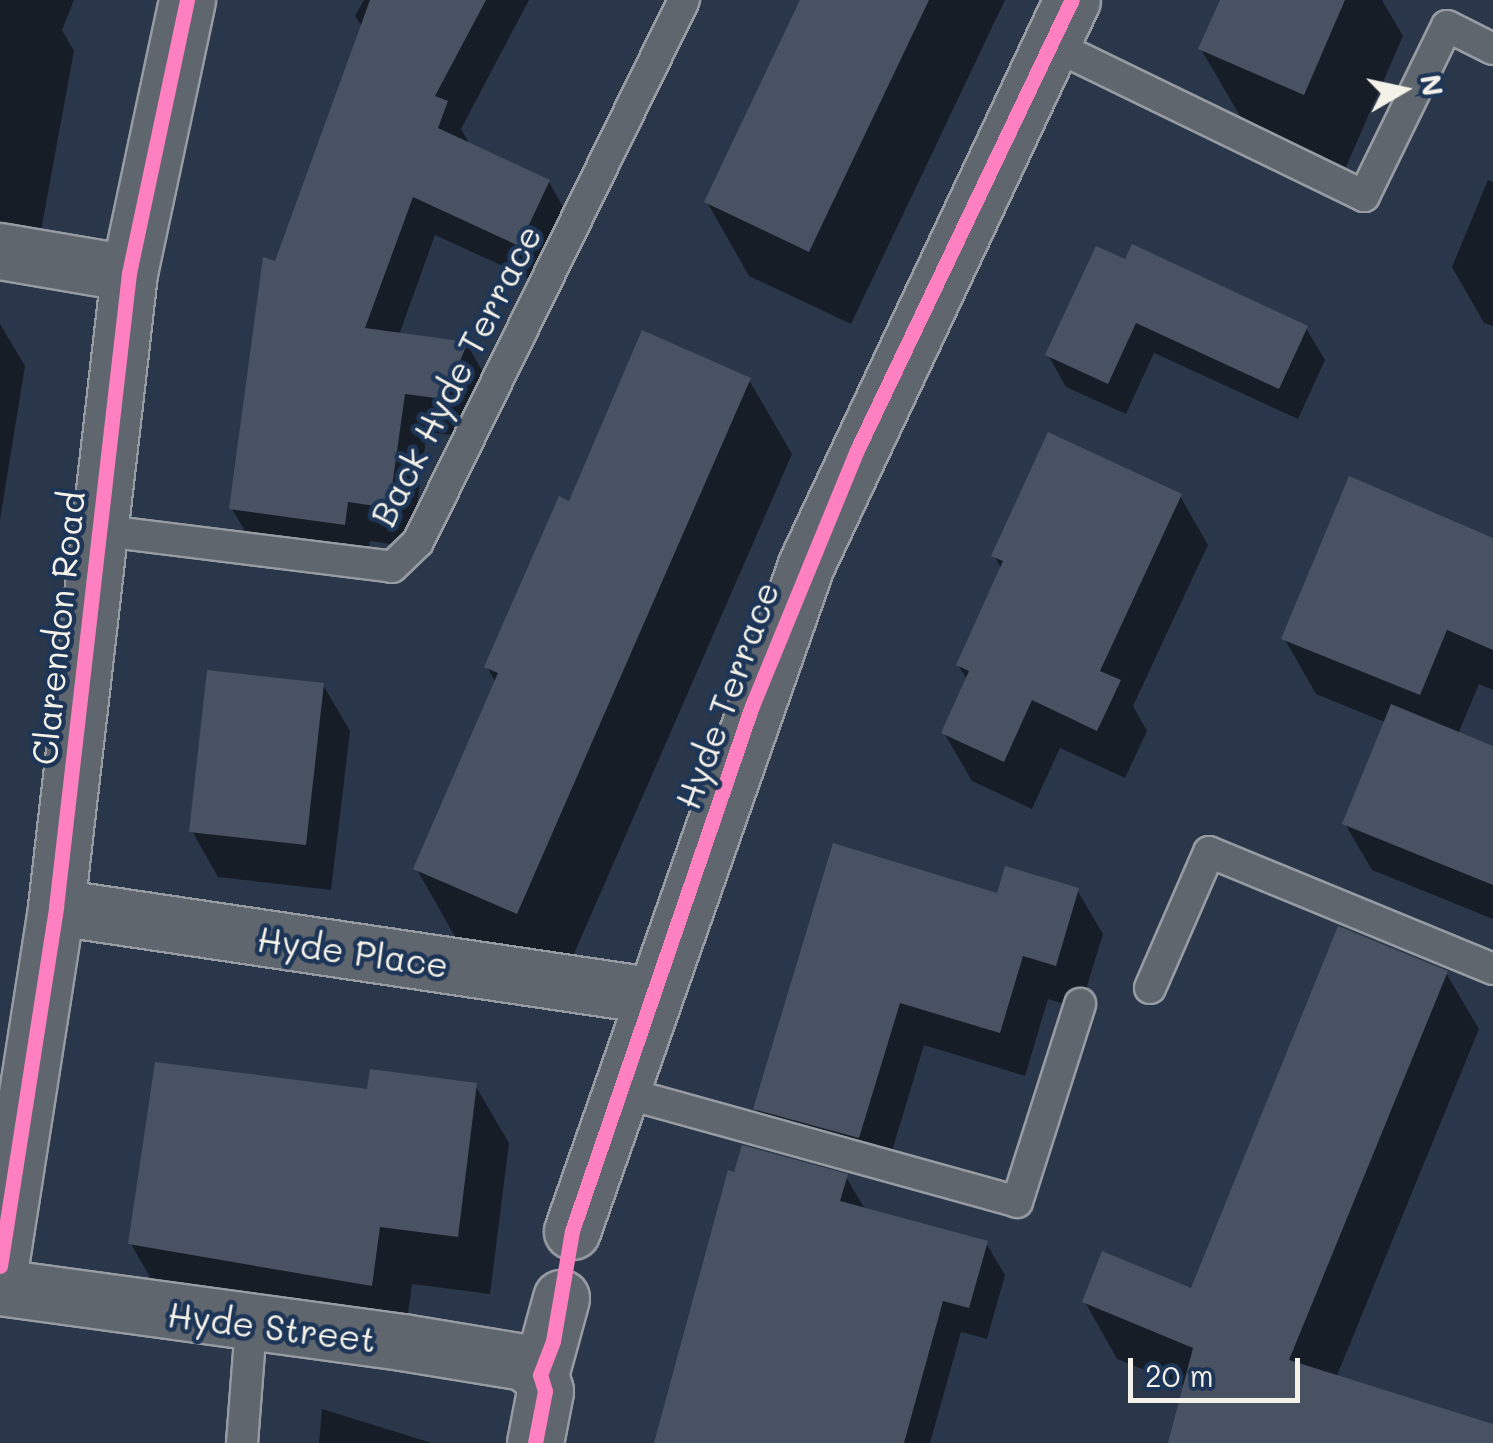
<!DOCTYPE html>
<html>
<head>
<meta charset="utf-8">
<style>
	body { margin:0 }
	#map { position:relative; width:1493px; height:1443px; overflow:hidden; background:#2a374a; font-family:Mali,sans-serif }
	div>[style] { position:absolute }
	.shadow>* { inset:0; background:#0007 }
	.building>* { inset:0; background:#485262 }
	.roads { filter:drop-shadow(2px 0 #979ca3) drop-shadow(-2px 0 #979ca3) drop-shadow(0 2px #979ca3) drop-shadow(0 -2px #979ca3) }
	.lane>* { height:30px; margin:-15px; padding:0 15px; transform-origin:15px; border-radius:15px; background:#60666e }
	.street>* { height:55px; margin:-27.5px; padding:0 27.5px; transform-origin:27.5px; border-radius:27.5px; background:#60666e }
	.secondary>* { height:55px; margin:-27.5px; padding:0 27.5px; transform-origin:27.5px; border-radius:27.5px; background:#60666e }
	.cycleway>* { height:15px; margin:-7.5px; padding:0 7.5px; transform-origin:7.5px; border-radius:7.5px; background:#ff80c0 }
	span { translate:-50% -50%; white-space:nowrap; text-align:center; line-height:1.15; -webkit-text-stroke:9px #1d3557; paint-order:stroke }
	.street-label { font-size:35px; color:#f4f1e8 }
	.north { position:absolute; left:1353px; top:40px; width:100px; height:100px; -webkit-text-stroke:8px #1d3557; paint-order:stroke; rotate:81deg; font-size:28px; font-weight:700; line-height:40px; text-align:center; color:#f4f1e8 }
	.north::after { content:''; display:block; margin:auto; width:35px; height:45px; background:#f4f1e8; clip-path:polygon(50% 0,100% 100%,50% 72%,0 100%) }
	.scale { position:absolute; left:1128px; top:1358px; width:172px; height:45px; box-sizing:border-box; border:5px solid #f4f1e8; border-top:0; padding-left:12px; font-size:30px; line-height:35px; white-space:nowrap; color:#f4f1e8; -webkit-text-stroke:8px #1d3557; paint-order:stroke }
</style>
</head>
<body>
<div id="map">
	<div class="shadow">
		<i style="clip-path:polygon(0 0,74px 0,62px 30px,74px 51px,34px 269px,0 263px)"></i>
		<i style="clip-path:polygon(364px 0,529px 0,461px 129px,469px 143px,549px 182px,571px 221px,542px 284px,435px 235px,399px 335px,467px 344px,489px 383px,467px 437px,427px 432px,411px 547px,370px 541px,367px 563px,255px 548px,232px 509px,277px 264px,363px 28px,355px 16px)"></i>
		<i style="clip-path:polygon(803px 0,1005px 0,851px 324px,749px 276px,707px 202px)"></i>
		<i style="clip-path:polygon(1222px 0,1382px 0,1403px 36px,1346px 167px,1244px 123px,1201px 49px)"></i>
		<i style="clip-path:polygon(1488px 180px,1493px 182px,1493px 326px,1484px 323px,1452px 267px)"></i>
		<i style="clip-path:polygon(1097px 249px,1306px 328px,1325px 360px,1298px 419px,1154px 353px,1126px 414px,1066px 387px,1048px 355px)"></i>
		<i style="clip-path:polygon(0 324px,25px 366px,0 520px)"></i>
		<i style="clip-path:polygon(749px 380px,792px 454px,560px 986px,458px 942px,416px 868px,496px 683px,487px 667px,570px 504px)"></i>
		<i style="clip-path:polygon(1180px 496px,1208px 545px,1133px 706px,1147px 731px,1125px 778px,1060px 748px,1032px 809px,972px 781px,944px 733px,968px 681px,958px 665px,1002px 570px,994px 555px)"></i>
		<i style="clip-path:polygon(1493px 540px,1493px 690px,1479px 684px,1458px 734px,1493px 749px,1493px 919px,1372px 870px,1345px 824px,1387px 723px,1316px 694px,1284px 638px)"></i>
		<i style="clip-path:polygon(323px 685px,350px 731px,331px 890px,218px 877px,192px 831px)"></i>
		<i style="clip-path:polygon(1077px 890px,1103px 934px,1080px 1009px,1048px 999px,1025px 1076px,924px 1045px,883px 1181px,781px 1153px,756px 1109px,998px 896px)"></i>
		<i style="clip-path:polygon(1446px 973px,1479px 1029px,1336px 1378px,1493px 1432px,1493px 1443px,1170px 1443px,1185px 1386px,1117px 1359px,1085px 1302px,1192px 1291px)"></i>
		<i style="clip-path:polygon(475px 1085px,509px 1143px,490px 1294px,412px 1284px,404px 1343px,164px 1302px,131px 1244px,370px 1091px)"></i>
		<i style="clip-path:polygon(846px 1177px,865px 1209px,986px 1243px,1005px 1275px,987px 1339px,961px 1332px,930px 1443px,657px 1443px)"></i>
		<i style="clip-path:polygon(322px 1409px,432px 1443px,319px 1443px)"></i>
	</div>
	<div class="building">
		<i style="clip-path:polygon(370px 0,486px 0,435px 96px,448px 101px,438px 128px,550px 180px,519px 246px,413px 197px,365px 328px,468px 342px,444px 399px,405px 394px,389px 508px,348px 502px,345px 525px,229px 509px,263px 257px,275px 261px)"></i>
		<i style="clip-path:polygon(800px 0,929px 0,809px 252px,704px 202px)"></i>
		<i style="clip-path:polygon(1220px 0,1345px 0,1304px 95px,1198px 49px)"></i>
		<i style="clip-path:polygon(1132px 244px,1308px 326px,1279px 389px,1136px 323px,1108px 384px,1045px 355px,1096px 246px,1125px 259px)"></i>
		<i style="clip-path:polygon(642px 330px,751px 378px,517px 914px,413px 869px,498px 673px,484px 667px,559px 496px,569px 501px)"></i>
		<i style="clip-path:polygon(1048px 432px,1182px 494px,1100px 671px,1121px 680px,1097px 731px,1032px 700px,1004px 762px,941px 733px,969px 671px,956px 665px,1003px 561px,991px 556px)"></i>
		<i style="clip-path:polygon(1349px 476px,1493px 538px,1493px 650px,1447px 630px,1420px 695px,1281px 639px)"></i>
		<i style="clip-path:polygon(207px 670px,324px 683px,306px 845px,189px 832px)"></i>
		<i style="clip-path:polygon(1391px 704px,1493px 746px,1493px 885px,1342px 824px)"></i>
		<i style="clip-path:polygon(833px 843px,997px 893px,1005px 866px,1079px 888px,1056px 966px,1023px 956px,1000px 1033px,900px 1003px,859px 1138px,753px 1109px)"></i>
		<i style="clip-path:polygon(1338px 926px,1448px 971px,1289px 1360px,1493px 1424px,1493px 1443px,1168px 1443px,1193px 1348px,1082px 1302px,1102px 1251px,1191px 1288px)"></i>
		<i style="clip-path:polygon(155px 1062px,367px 1089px,370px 1069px,477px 1083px,458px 1237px,380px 1227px,372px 1286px,128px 1244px)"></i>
		<i style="clip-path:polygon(742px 1145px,848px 1174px,840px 1201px,988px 1241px,969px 1308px,943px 1301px,904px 1443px,654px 1443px,728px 1170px,734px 1172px)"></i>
	</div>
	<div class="roads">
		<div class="lane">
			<i style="left:1051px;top:44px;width:348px;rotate:25.9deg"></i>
			<i style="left:1364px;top:196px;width:189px;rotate:-64deg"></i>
			<i style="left:1447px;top:26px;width:51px;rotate:26.6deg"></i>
			<i style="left:97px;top:530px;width:297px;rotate:7.1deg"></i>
			<i style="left:392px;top:567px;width:36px;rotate:-44deg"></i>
			<i style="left:418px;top:542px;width:604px;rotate:-63.86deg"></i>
			<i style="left:1150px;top:988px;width:148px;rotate:-66.5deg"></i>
			<i style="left:1209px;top:852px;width:307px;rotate:22.4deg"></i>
			<i style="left:618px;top:1091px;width:414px;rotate:15.5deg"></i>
			<i style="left:1017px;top:1202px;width:208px;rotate:-72.3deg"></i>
			<i style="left:242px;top:1443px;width:118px;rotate:-85.6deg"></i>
		</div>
		<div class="street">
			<i style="left:0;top:251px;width:131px;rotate:9.7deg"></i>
			<i style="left:56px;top:907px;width:600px;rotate:8.43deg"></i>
			<i style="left:572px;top:1231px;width:706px;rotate:-70.64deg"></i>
			<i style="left:806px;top:565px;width:624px;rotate:-64.79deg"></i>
			<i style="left:0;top:1287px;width:406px;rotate:7.8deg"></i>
			<i style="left:402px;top:1342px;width:124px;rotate:9.3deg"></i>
			<i style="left:524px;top:1362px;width:21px;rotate:39deg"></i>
			<i style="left:535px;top:1443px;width:53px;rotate:-79.1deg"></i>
			<i style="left:545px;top:1391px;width:17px;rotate:-107deg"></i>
			<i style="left:540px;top:1375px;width:80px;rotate:-74.7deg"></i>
		</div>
		<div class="secondary">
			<i style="left:0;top:1266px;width:363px;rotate:-81.1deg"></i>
			<i style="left:56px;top:907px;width:638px;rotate:-83.43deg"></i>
			<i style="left:129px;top:273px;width:279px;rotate:-78deg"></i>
		</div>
	</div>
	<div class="cycleway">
		<i style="left:0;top:1266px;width:363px;rotate:-81.1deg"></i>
		<i style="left:56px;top:907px;width:638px;rotate:-83.43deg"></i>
		<i style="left:129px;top:273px;width:279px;rotate:-78deg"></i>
		<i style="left:535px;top:1443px;width:53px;rotate:-79.1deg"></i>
		<i style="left:545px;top:1391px;width:17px;rotate:-107deg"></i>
		<i style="left:540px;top:1375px;width:36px;rotate:-69deg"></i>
		<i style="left:553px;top:1341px;width:112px;rotate:-80.2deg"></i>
		<i style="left:572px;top:1231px;width:555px;rotate:-71.08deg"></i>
		<i style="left:752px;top:706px;width:277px;rotate:-67.7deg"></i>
		<i style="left:857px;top:450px;width:499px;rotate:-64.5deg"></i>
	</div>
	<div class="street-label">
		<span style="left:455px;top:375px;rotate:-63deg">Back Hyde Terrace</span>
		<span style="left:57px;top:628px;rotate:-84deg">Clarendon Road</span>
		<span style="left:726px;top:695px;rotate:-70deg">Hyde Terrace</span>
		<span style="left:353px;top:951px;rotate:8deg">Hyde Place</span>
		<span style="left:272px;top:1326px;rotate:7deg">Hyde Street</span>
	</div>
	<div class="north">N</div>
	<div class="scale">20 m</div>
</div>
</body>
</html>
